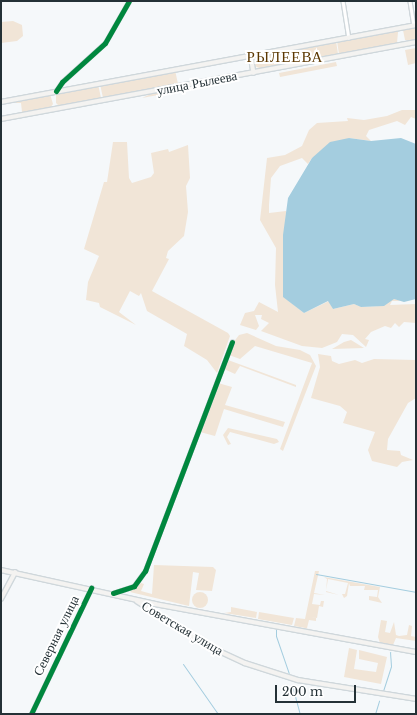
<!DOCTYPE html>
<html>
<head>
<meta charset="utf-8">
<style>
	body { margin:0 }
	#map { position:relative; width:417px; height:715px; overflow:hidden; background:#f5f8fa; font-family:"Libre Baskerville",serif }
	div>[style] { position:absolute }
	.green>* { inset:0; background:#f1e5d7 }
	.round { border-radius:50% }
	.water>* { inset:0; background:#a4cddf }
	.stream>* { height:1px; margin:-0.5px; padding:0 0.5px; transform-origin:0.5px; border-radius:0.5px; background:#a4cddf }
	.roads { filter:drop-shadow(1px 0 #cfd7db) drop-shadow(-1px 0 #cfd7db) drop-shadow(0 1px #cfd7db) drop-shadow(0 -1px #cfd7db) }
	.street>* { height:2.5px; margin:-1.25px; padding:0 1.25px; transform-origin:1.25px; border-radius:1.25px; background:#fefefe }
	.secondary>* { height:3.5px; margin:-1.75px; padding:0 1.75px; transform-origin:1.75px; border-radius:1.75px; background:#f4f3f1 }
	.cycleway>* { height:5px; margin:-2.5px; padding:0 2.5px; transform-origin:2.5px; border-radius:2.5px; background:#00873e }
	span { translate:-50% -50%; white-space:nowrap; text-align:center; line-height:1.15; -webkit-text-stroke:4px #fff; paint-order:stroke }
	.street-label { font-size:13px; color:#243136 }
	.quarter-label { font-size:15px; color:#5c3802; letter-spacing:1px }
	.frame { position:absolute; inset:0; border:2px solid #243136; pointer-events:none }
	.scale { position:absolute; left:275px; top:685px; width:81px; height:18px; box-sizing:border-box; border:2px solid #243136; border-top:0; padding-left:5px; font-size:12px; line-height:14px; white-space:nowrap; color:#243136; -webkit-text-stroke:3px #fff; paint-order:stroke }
</style>
</head>
<body>
<div id="map">
	<div class="green">
		<i style="clip-path:polygon(13px 21px,22px 25px,23px 36px,17px 41px,1px 43px,1px 22px)"></i>
		<i style="clip-path:polygon(416px 27px,416px 40px,405px 40px,403px 30px)"></i>
		<i style="clip-path:polygon(394px 30px,398px 32px,397px 43px,339px 54px,337px 41px)"></i>
		<i style="clip-path:polygon(336px 41px,338px 54px,261px 69px,255px 66px,257px 56px)"></i>
		<i style="clip-path:polygon(416px 48px,416px 63px,408px 65px,405px 50px)"></i>
		<i style="clip-path:polygon(336px 62px,337px 66px,280px 77px,279px 73px)"></i>
		<i style="clip-path:polygon(175px 70px,178px 84px,103px 98px,100px 84px)"></i>
		<i style="clip-path:polygon(206px 83px,211px 85px,142px 98px,153px 93px)"></i>
		<i style="clip-path:polygon(98px 84px,101px 98px,59px 106px,56px 103px,56px 93px)"></i>
		<i style="clip-path:polygon(50px 94px,53px 104px,50px 108px,22px 112px,21px 103px,15px 103px,21px 99px)"></i>
		<i style="clip-path:polygon(402px 110px,416px 110px,416px 119px,411px 117px,405px 125px,397px 121px,369px 130px,366px 136px,371px 141px,349px 138px,312px 158px,308px 164px,302px 158px,280px 166px,271px 178px,269px 205px,269px 213px,286px 211px,284px 297px,304px 313px,329px 301px,333px 309px,354px 304px,362px 307px,381px 306px,385px 305px,387px 299px,392px 298px,401px 301px,392px 301px,390px 305px,416px 304px,416px 323px,404px 322px,399px 327px,395px 323px,391px 328px,385px 326px,371px 332px,365px 339px,369px 340px,366px 347px,353px 335px,342px 334px,337px 342px,322px 348px,302px 346px,261px 331px,269px 323px,261px 319px,262px 315px,255px 315px,259px 326px,256px 330px,240px 325px,245px 313px,254px 311px,259px 302px,278px 312px,275px 285px,276px 248px,260px 220px,267px 158px,285px 155px,302px 146px,309px 130px,317px 123px,348px 121px,347px 118px,364px 120px,387px 116px)"></i>
		<i style="clip-path:polygon(113px 142px,127px 142px,129px 178px,132px 183px,151px 177px,154px 173px,151px 153px,168px 149px,169px 152px,188px 145px,190px 178px,186px 186px,188px 212px,184px 236px,168px 251px,166px 258px,169px 259px,152px 291px,228px 333px,230px 336px,217px 373px,207px 360px,184px 346px,187px 334px,147px 311px,141px 293px,139px 296px,130px 291px,119px 312px,136px 325px,100px 307px,99px 303px,86px 300px,88px 282px,99px 256px,84px 249px,104px 182px,107px 182px)"></i>
		<i style="clip-path:polygon(247px 333px,276px 346px,300px 350px,310px 355px,316px 366px,283px 451px,280px 449px,312px 363px,255px 346px,240px 359px,229px 355px,233px 343px,239px 335px)"></i>
		<i style="clip-path:polygon(351px 340px,364px 348px,332px 349px,344px 342px)"></i>
		<i style="clip-path:polygon(318px 354px,331px 356px,332px 361px,339px 364px,355px 360px,362px 363px,374px 359px,416px 360px,416px 398px,408px 403px,388px 439px,387px 450px,400px 451px,401px 455px,413px 460px,402px 462px,397px 467px,372px 461px,368px 450px,375px 432px,343px 423px,347px 412px,340px 406px,311px 398px,320px 367px)"></i>
		<i style="clip-path:polygon(228px 360px,296px 385px,296px 387px,240px 366px,235px 374px,224px 369px)"></i>
		<i style="clip-path:polygon(218px 383px,232px 387px,225px 405px,285px 422px,283px 427px,224px 409px,215px 436px,200px 432px)"></i>
		<i style="clip-path:polygon(228px 428px,277px 439px,279px 442px,274px 444px,230px 432px,227px 437px,231px 444px,228px 445px,223px 435px)"></i>
		<i style="clip-path:polygon(154px 565px,213px 567px,216px 570px,212px 591px,196px 590px,199px 573px,193px 572px,189px 606px,130px 592px,141px 583px,144px 584px,141px 591px,152px 594px)"></i>
		<i style="clip-path:polygon(315px 571px,319px 571px,314px 593px,325px 595px,314px 594px,312px 604px,320px 605px,321px 601px,324px 601px,323px 607px,319px 606px,317px 618px,310px 617px,316px 618px,316px 621px,309px 620px,307px 628px,311px 629px,294px 626px,296px 618px,305px 619px)"></i>
		<i style="clip-path:polygon(324px 577px,380px 587px,378px 597px,382px 603px,369px 600px,369px 596px,377px 597px,378px 590px,364px 590px,365px 586px,350px 586px,349px 583px,347px 596px,344px 598px,342px 594px,345px 594px,348px 583px,328px 579px,326px 591px,339px 595px,326px 592px,327px 579px)"></i>
		<i class="round" style="left:192px;top:592px;width:16px;height:16px"></i>
		<i style="clip-path:polygon(231px 607px,257px 612px,256px 618px,224px 613px,231px 612px)"></i>
		<i style="clip-path:polygon(259px 612px,294px 618px,292px 625px,258px 619px)"></i>
		<i style="clip-path:polygon(381px 620px,387px 621px,385px 632px,390px 633px,394px 622px,396px 635px,399px 636px,407px 635px,409px 625px,412px 626px,411px 636px,416px 637px,416px 641px,396px 638px,393px 645px,380px 643px,378px 637px)"></i>
		<i style="clip-path:polygon(349px 648px,357px 650px,354px 669px,376px 672px,378px 663px,359px 659px,359px 650px,387px 657px,381px 684px,344px 677px)"></i>
	</div>
	<div class="water">
		<i style="clip-path:polygon(349px 138px,371px 141px,401px 138px,416px 144px,416px 299px,404px 302px,394px 299px,384px 306px,361px 307px,354px 304px,333px 309px,328px 301px,304px 313px,283px 297px,283px 235px,288px 198px,312px 158px,330px 142px)"></i>
	</div>
	<div class="stream">
		<i style="left:316px;top:574px;width:102px;rotate:10.2deg"></i>
		<i style="left:276px;top:629px;width:7px;rotate:90deg"></i>
		<i style="left:276px;top:636px;width:39px;rotate:71deg"></i>
		<i style="left:183px;top:664px;width:61px;rotate:55deg"></i>
		<i style="left:292px;top:685px;width:30px;rotate:75deg"></i>
		<i style="left:383px;top:691px;width:26px;rotate:-72deg"></i>
		<i style="left:391px;top:666px;width:14px;rotate:-94deg"></i>
		<i style="left:375px;top:714px;width:14px;rotate:-73deg"></i>
	</div>
	<div class="roads">
		<div class="street">
			<i style="left:343px;top:1px;width:37px;rotate:81deg"></i>
			<i style="left:410px;top:1px;width:24px;rotate:81deg"></i>
			<i style="left:56px;top:91px;width:11px;rotate:-56deg"></i>
			<i style="left:62px;top:82px;width:58px;rotate:-42.2deg"></i>
			<i style="left:105px;top:43px;width:48px;rotate:-60.3deg"></i>
			<i style="left:113px;top:593px;width:22px;rotate:-18deg"></i>
			<i style="left:134px;top:586px;width:19px;rotate:-54deg"></i>
			<i style="left:145px;top:571px;width:245px;rotate:-69.2deg"></i>
			<i style="left:31px;top:714px;width:140px;rotate:-64.5deg"></i>
		</div>
		<div class="secondary">
			<i style="left:251px;top:56px;width:17px;rotate:80deg"></i>
			<i style="left:1px;top:102px;width:422px;rotate:-10.5deg"></i>
			<i style="left:1px;top:119px;width:422px;rotate:-10.5deg"></i>
			<i style="left:1px;top:570px;width:158px;rotate:12.4deg"></i>
			<i style="left:155px;top:604px;width:265px;rotate:10.4deg"></i>
			<i style="left:1px;top:599px;width:30px;rotate:-62deg"></i>
			<i style="left:137px;top:601px;width:80px;rotate:32.7deg"></i>
			<i style="left:204px;top:644px;width:45px;rotate:24.9deg"></i>
			<i style="left:245px;top:663px;width:56px;rotate:17.8deg"></i>
			<i style="left:298px;top:680px;width:120px;rotate:9.1deg"></i>
		</div>
	</div>
	<div class="cycleway">
		<i style="left:56px;top:91px;width:11px;rotate:-56deg"></i>
		<i style="left:62px;top:82px;width:58px;rotate:-42.2deg"></i>
		<i style="left:105px;top:43px;width:48px;rotate:-60.3deg"></i>
		<i style="left:113px;top:593px;width:22px;rotate:-18deg"></i>
		<i style="left:134px;top:586px;width:19px;rotate:-54deg"></i>
		<i style="left:145px;top:571px;width:245px;rotate:-69.2deg"></i>
		<i style="left:31px;top:714px;width:140px;rotate:-64.5deg"></i>
	</div>
	<div class="street-label">
		<span style="left:197px;top:84px;rotate:-11deg">улица Рылеева</span>
		<span style="left:182px;top:629px;rotate:31deg">Советская улица</span>
		<span style="left:57px;top:636px;rotate:-64deg">Северная улица</span>
	</div>
	<div class="quarter-label">
		<span style="left:285px;top:57px">РЫЛЕЕВА</span>
	</div>
	<div class="frame"></div>
	<div class="scale">200 m</div>
</div>
</body>
</html>
